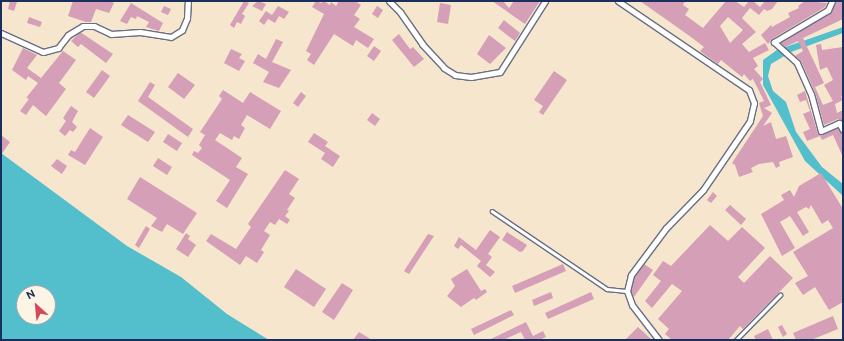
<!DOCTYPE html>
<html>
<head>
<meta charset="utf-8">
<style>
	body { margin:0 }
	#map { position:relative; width:844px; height:341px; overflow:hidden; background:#f6e6cd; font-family:"Balsamiq Sans",sans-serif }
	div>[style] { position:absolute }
	.water>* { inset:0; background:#53bfcc }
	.building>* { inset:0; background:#d59fb7 }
	.roads { filter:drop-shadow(1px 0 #686f85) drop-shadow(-1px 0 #686f85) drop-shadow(0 1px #686f85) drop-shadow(0 -1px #686f85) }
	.service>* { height:2.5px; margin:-1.25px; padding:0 1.25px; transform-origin:1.25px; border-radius:1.25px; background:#fff }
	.minor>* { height:5px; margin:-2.5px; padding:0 2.5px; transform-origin:2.5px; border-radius:2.5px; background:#fff }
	span { translate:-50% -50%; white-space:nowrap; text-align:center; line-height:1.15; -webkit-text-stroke:3px #fcf5e5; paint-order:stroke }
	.frame { position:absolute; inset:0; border:2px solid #1b2f5e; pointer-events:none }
	.north { position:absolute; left:16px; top:285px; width:40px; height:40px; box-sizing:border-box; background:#fcf5e5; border:1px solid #a2a6af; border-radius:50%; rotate:333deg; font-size:11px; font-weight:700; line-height:16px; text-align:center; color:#1b2f5e }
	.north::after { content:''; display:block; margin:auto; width:14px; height:18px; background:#d1495b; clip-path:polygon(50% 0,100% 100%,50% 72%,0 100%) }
</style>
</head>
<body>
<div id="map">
	<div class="water">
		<i style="clip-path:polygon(843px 27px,843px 33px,791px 52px,771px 64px,768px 76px,773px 91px,786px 102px,796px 132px,822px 167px,843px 184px,843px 196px,805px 161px,763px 85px,763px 60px,777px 50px)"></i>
		<i style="clip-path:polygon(evenodd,1px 153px,127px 246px,181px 277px,227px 314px,269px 340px,1px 340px,1px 153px,24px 293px,48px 293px,48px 317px,24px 317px,24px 293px)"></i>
	</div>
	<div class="building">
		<i style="clip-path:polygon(10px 1px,17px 2px,14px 11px,8px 9px)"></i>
		<i style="clip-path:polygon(73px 1px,110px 1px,114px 3px,109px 13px,96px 9px,91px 22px,86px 22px,68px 16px)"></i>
		<i style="clip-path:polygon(244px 1px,249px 3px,242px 14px,245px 16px,241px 24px,237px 22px,234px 28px,230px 25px)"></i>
		<i style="clip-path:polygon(258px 1px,266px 4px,262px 11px,252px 6px)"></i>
		<i style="clip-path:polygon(316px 1px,321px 3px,324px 1px,330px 5px,331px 2px,336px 6px,339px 1px,355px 1px,361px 5px,354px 15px,360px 19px,354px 27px,374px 39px,368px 48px,356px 40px,353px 46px,334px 34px,314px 65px,307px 60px,311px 54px,306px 51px,324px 14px,312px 7px)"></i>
		<i style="clip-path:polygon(492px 1px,503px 1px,509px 8px,514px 1px,540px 1px,525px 24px)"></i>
		<i style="clip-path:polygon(evenodd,640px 1px,685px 1px,683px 5px,689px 9px,685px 15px,703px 28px,726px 1px,735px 1px,744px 7px,749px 1px,753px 1px,760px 7px,765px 1px,778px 1px,772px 9px,767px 11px,764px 9px,759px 15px,750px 8px,742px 18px,756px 32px,742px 44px,749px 52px,765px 43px,769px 50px,753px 58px,758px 66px,754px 69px,763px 79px,760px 82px,771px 105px,764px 108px,772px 113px,763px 126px,771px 122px,776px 139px,786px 136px,793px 157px,779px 162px,780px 166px,776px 168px,773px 162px,759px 164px,751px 168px,753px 172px,739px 177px,735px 165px,732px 163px,763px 116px,759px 103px,764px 101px,753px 79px,750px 81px,744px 74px,742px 77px,721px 60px,718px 64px,708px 57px,700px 51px,704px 47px,691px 37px,640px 1px,728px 17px,743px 30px,730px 43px,720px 26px,728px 17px)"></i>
		<i style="clip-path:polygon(805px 1px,827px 3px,825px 7px,772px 39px,768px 44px,761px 35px,771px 25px,772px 27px,790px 17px,788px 13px,799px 8px,798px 6px)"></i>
		<i style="clip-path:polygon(843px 1px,843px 19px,803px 38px,824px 83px,815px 87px,823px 105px,833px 101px,824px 85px,833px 80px,827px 67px,820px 70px,816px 45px,821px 44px,822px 50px,843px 47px,843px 95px,841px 96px,843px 100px,835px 104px,837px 113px,843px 110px,843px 122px,838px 119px,824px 125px,815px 92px,801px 61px,795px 56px,803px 51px,798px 41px,785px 47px,781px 43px,830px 13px,836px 2px)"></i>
		<i style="clip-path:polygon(131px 3px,163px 23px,159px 31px,146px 27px,149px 22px,137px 16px,136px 19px,131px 17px,127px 24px,120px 21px)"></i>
		<i style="clip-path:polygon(440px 3px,451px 5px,448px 24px,437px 22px)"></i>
		<i style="clip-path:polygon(164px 6px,171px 9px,168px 15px,161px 12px)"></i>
		<i style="clip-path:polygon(278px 6px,289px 12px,284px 19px,279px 16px,275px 23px,268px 19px,264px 25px,259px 21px,266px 11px,272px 15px)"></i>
		<i style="clip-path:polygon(377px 6px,383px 10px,378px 18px,372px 14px)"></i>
		<i style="clip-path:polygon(29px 17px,42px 22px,40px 27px,27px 23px)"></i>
		<i style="clip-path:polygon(504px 20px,520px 33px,515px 41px,498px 28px)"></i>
		<i style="clip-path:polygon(80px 32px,113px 54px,106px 63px,81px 44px,78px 47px,71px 41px)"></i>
		<i style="clip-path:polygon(399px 34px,410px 49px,413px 47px,424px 59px,414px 67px,392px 40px)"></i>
		<i style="clip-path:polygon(489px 35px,506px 48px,490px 64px,477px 54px)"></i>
		<i style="clip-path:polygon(276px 39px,283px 42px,272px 62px,291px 70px,279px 88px,263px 82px,269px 72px,253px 63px,258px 54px,266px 59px)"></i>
		<i style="clip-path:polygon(374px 46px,381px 51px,374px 61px,367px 56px)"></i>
		<i style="clip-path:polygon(23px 48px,37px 55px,27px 68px,41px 78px,63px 51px,76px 60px,59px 83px,66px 89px,46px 116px,33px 105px,26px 115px,20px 111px,29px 99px,26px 98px,38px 83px,28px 76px,26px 80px,12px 70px)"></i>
		<i style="clip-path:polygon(231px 49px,242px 54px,239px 58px,245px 61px,239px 71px,224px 63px)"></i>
		<i style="clip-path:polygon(102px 70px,110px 76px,94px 98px,86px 92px)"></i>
		<i style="clip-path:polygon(554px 71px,567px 80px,543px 115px,539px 112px,543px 106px,534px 100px)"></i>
		<i style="clip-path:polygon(178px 73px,195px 85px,184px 99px,168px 87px)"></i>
		<i style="clip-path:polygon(150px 82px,155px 85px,148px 97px,193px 129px,188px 137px,138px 101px)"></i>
		<i style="clip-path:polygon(223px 90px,243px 103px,250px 92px,281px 111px,270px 129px,247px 115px,241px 125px,245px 128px,239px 139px,234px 136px,232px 140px,220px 133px,215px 140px,242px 158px,236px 167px,248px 174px,227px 208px,216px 201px,230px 180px,192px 155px,194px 151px,198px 153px,202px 148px,199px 145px,205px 135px,200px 132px,222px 99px,219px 96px)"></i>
		<i style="clip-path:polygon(805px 91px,818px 134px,823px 135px,837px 128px,843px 134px,843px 157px,833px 135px,822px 140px,820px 136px,807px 141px,803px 132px,810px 129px,803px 114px,810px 111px,806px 100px,800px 102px,797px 95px)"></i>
		<i style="clip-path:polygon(301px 92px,306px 96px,298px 107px,293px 103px)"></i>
		<i style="clip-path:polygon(71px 106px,78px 111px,72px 122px,77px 127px,73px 132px,70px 130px,65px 136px,59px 131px,66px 121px,63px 118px)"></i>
		<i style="clip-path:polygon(372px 113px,380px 119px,375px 126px,367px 120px)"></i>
		<i style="clip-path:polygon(128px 115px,155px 132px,148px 142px,121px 125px)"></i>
		<i style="clip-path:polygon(90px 128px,103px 137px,85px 165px,68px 155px,71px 150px,75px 152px)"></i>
		<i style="clip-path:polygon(314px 133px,328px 142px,325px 146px,340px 156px,333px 167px,321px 159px,325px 153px,308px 142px)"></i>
		<i style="clip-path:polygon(168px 134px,182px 143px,177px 151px,163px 142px)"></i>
		<i style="clip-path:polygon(1px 135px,10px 142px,1px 155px)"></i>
		<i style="clip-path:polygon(158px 158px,172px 167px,167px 175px,153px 166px)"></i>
		<i style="clip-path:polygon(57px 159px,67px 166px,62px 174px,51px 166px)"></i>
		<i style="clip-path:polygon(285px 170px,299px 179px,289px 194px,295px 198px,287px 210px,289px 211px,285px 216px,290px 220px,287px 224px,279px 219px,275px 225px,270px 222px,264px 231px,270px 235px,261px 250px,264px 252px,257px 263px,246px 256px,240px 265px,206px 241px,211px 234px,236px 249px,251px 227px,248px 224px)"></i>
		<i style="clip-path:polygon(821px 173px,843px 209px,843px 302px,829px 310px,815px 287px,803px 295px,795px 283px,808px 276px,793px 252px,833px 228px,828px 220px,822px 224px,811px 205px,809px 209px,806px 207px,797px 212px,809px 232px,803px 236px,790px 216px,780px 222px,795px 248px,782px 256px,761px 214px,784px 200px,781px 195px,790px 190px,794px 197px,799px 186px)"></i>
		<i style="clip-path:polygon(140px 177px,197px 213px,183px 234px,167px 224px,162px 232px,151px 226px,157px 218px,127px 199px)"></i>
		<i style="clip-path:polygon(713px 192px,717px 196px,711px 203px,707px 200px)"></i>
		<i style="clip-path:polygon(730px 205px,746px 219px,741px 225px,725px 210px)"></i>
		<i style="clip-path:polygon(710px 225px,728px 241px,742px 227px,765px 248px,738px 277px,744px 283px,770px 256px,793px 278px,743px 329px,740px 326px,728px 340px,672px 340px,665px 334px,669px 329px,658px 319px,682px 291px,672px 284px,652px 308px,645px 301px,661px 281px,653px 275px,663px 261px,671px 266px)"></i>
		<i style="clip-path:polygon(146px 226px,150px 229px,139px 248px,135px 245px)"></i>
		<i style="clip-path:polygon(490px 230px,500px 237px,488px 254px,492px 257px,486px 265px,495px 272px,490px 277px,477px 266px,481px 261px,461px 245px,458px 249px,454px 246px,459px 237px,476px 250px)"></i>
		<i style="clip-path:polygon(507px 232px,527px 245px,523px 251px,520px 252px,502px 240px)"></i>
		<i style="clip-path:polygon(186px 233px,190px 236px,188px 239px,196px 245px,188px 257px,176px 249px)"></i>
		<i style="clip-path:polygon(428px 234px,434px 236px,409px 274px,404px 271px)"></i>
		<i style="clip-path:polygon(563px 264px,566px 271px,515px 293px,512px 286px)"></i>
		<i style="clip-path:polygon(644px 264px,653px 270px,634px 297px,631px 291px,634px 278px)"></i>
		<i style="clip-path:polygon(296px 269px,326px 289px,314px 307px,284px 287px)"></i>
		<i style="clip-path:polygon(467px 269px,481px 291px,485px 289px,487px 292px,476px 300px,474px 298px,461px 307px,447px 296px,455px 286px,451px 279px)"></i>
		<i style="clip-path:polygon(342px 283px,353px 290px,334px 320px,322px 312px)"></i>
		<i style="clip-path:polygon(551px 292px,553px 298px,534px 306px,532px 300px)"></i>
		<i style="clip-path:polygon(591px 292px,594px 299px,548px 319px,545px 313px)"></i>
		<i style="clip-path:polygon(511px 310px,514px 315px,474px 335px,471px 329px)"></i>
		<i style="clip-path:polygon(833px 316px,838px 329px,811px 340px,796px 340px,793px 333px)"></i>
		<i style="clip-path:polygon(526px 322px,533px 336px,543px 331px,546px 337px,539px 340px,525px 340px,521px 332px,503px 340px,489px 340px)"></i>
		<i style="clip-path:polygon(782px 325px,787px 334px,783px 337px,778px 327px)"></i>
		<i style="clip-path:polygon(638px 327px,652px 340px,625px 340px)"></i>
		<i style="clip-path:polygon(768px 329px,773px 340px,756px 340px,754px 336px)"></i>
		<i style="clip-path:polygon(359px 332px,372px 340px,353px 340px)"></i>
	</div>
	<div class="roads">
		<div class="service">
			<i style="left:492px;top:211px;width:139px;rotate:34.1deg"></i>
			<i style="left:607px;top:289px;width:19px;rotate:6deg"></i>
			<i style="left:736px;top:340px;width:63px;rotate:-45.6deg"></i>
		</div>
		<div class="minor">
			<i style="left:389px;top:1px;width:16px;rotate:45deg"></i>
			<i style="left:400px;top:12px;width:39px;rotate:55deg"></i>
			<i style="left:422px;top:44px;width:33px;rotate:47deg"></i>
			<i style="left:444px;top:68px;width:13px;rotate:32deg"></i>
			<i style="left:455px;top:75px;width:16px;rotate:7deg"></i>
			<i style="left:471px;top:77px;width:29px;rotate:-10deg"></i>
			<i style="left:500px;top:72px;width:84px;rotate:-57.6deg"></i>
			<i style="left:618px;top:1px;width:158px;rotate:34.2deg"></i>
			<i style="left:749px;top:90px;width:14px;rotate:69deg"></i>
			<i style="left:754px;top:103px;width:18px;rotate:103deg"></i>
			<i style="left:750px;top:121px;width:83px;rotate:124.3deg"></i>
			<i style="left:703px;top:190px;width:53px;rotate:134.2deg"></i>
			<i style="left:666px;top:228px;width:59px;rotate:126.7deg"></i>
			<i style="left:631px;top:275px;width:16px;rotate:104deg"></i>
			<i style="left:627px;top:291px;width:15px;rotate:70deg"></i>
			<i style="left:632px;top:305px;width:44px;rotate:52.4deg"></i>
			<i style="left:832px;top:1px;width:10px;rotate:114deg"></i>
			<i style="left:828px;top:10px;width:63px;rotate:149.3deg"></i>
			<i style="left:774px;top:42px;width:31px;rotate:42deg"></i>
			<i style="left:797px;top:63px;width:34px;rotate:66deg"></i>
			<i style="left:811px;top:94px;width:38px;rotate:75deg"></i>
			<i style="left:821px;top:131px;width:20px;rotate:-24deg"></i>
			<i style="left:839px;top:123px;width:8px;rotate:60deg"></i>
			<i style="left:1px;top:33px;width:46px;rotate:24.3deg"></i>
			<i style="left:43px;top:52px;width:16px;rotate:-15deg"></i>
			<i style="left:58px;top:48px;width:16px;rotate:-52deg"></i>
			<i style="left:68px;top:35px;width:17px;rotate:-31deg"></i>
			<i style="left:83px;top:26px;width:11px"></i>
			<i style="left:94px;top:26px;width:19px;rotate:25deg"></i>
			<i style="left:111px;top:34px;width:29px;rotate:-4deg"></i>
			<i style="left:140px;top:32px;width:31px;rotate:9deg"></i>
			<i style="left:171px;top:37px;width:13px;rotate:-32deg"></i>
			<i style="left:182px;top:30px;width:13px;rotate:-67deg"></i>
			<i style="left:187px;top:18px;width:17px;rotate:-87deg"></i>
		</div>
	</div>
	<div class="frame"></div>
	<div class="north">N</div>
</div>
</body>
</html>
